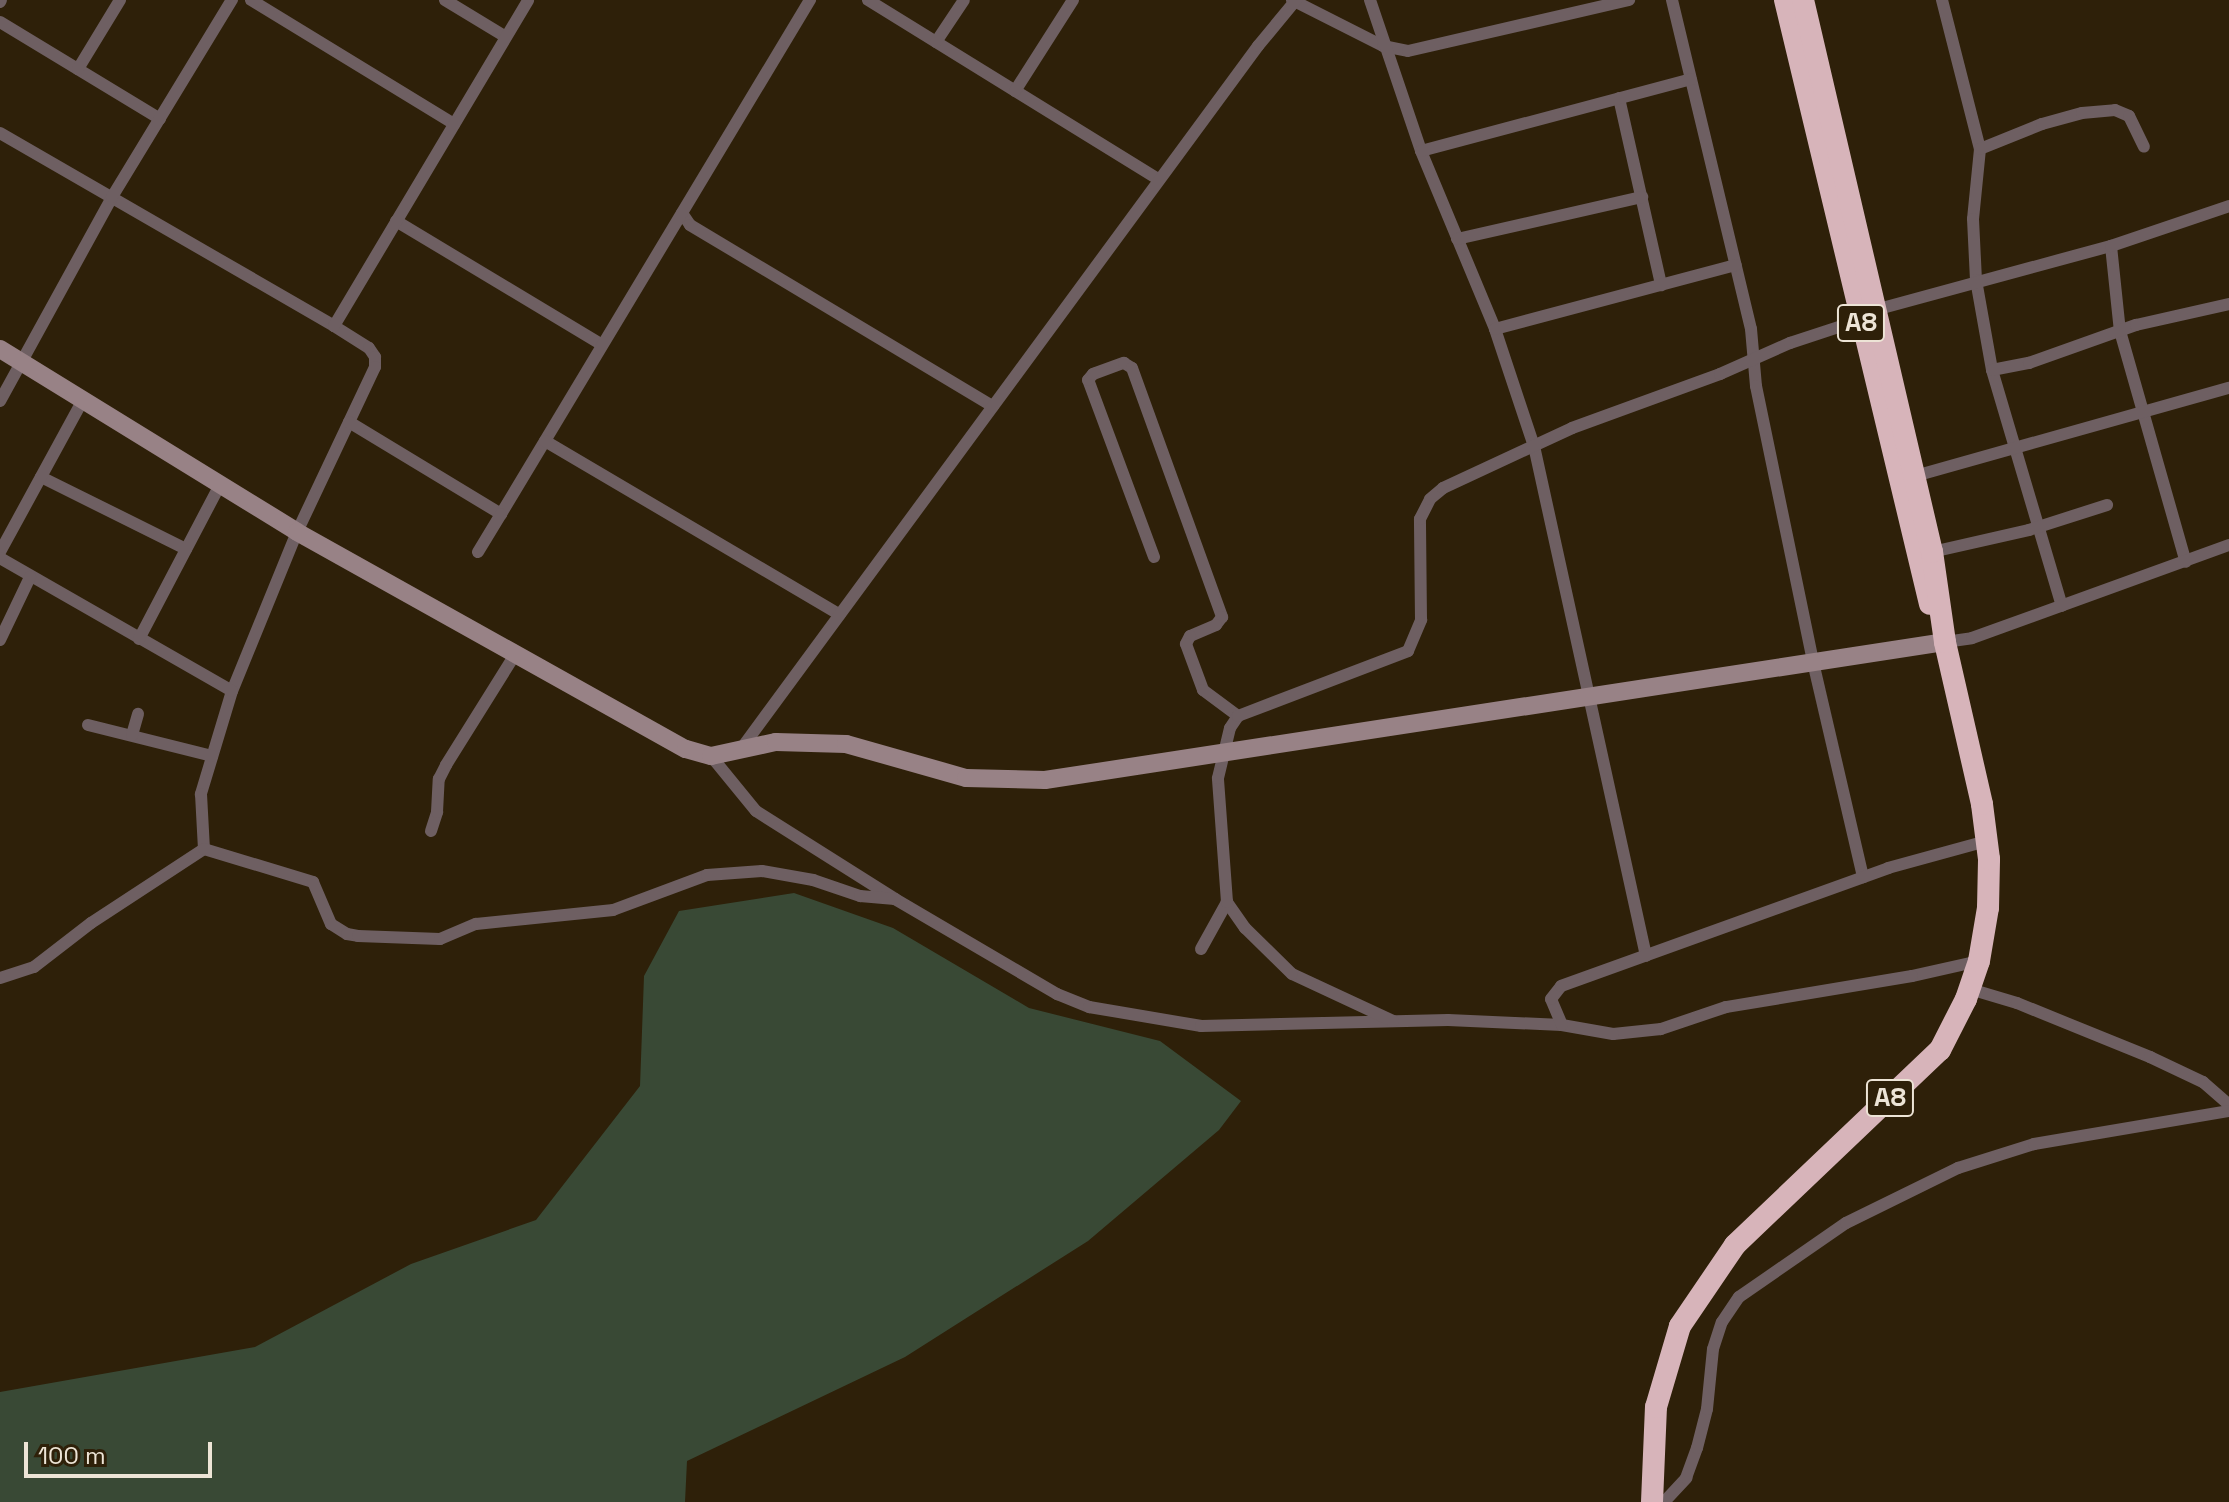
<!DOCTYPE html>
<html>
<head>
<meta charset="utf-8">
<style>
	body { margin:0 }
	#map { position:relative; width:2229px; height:1502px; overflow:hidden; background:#2e2009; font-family:"Space Grotesk",sans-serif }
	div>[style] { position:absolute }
	.green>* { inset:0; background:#394935 }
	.street>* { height:12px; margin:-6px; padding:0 6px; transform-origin:6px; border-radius:6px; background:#6e5f62 }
	.secondary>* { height:18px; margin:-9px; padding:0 9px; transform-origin:9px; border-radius:9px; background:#988286 }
	.highway>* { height:22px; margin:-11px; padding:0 11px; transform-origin:11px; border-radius:11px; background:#d7b4ba }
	span { translate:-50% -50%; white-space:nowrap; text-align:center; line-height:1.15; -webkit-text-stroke:6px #2e2009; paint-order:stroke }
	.shield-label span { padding:2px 6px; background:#2e2009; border:2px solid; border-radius:6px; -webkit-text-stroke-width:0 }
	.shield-label { font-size:26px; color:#ede4d6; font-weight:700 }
	.scale { position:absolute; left:24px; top:1442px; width:188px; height:36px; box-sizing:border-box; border:4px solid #ede4d6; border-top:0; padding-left:10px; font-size:24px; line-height:28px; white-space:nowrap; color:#ede4d6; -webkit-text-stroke:6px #2e2009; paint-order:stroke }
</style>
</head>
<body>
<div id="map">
	<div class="green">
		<i style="clip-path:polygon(794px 893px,893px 928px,1029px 1008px,1160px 1041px,1241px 1101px,1219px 1130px,1088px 1241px,905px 1357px,687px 1461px,685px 1502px,0 1502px,0 1392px,255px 1347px,411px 1264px,536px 1220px,640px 1086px,644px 976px,679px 911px)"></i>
	</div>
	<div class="street">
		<i style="left:251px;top:0;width:238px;rotate:31.4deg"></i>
		<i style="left:445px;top:0;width:71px;rotate:31.2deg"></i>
		<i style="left:868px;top:0;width:342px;rotate:31.7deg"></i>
		<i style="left:1292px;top:0;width:102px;rotate:26.8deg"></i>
		<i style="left:1383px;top:46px;width:25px;rotate:11deg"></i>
		<i style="left:1408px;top:51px;width:227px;rotate:-13deg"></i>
		<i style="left:1370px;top:0;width:159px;rotate:71.3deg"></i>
		<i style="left:1421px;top:151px;width:193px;rotate:67.4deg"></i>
		<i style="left:1495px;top:329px;width:123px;rotate:71.6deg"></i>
		<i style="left:1534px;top:446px;width:522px;rotate:77.61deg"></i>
		<i style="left:1672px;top:0;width:338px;rotate:76.5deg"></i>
		<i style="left:1751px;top:329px;width:57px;rotate:85deg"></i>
		<i style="left:1756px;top:386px;width:282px;rotate:78.3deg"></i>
		<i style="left:1813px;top:662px;width:221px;rotate:76.9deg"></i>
		<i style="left:1942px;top:0;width:154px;rotate:75.7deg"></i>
		<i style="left:1980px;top:149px;width:70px;rotate:95.7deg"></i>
		<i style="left:1973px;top:219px;width:61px;rotate:87.2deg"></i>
		<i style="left:1976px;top:280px;width:91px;rotate:79.9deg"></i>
		<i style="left:1992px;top:370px;width:246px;rotate:73.5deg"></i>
		<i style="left:0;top:2px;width:2px;rotate:-63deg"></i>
		<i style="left:0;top:22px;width:187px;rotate:31.2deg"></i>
		<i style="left:936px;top:42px;width:50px;rotate:-56.3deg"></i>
		<i style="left:78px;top:69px;width:81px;rotate:-58.7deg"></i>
		<i style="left:1015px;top:91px;width:108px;rotate:-57.5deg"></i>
		<i style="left:1619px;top:98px;width:192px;rotate:77.3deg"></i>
		<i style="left:0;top:133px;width:386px;rotate:30deg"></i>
		<i style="left:334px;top:326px;width:41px;rotate:32.2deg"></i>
		<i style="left:369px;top:348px;width:11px;rotate:56deg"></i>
		<i style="left:375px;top:357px;width:10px;rotate:90deg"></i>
		<i style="left:375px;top:367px;width:183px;rotate:115.3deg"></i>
		<i style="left:297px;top:532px;width:172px;rotate:112.2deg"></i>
		<i style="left:232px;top:691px;width:108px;rotate:106.8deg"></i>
		<i style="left:201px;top:794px;width:55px;rotate:86.9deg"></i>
		<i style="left:1980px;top:149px;width:67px;rotate:-22deg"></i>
		<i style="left:2042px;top:124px;width:41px;rotate:-15.4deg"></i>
		<i style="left:2082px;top:113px;width:33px;rotate:-5deg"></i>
		<i style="left:2115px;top:110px;width:15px;rotate:23deg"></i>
		<i style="left:2129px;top:116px;width:34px;rotate:64deg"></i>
		<i style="left:1421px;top:151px;width:279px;rotate:-14.9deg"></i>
		<i style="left:682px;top:213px;width:14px;rotate:56deg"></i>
		<i style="left:690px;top:225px;width:353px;rotate:30.9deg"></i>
		<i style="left:396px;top:221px;width:240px;rotate:31deg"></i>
		<i style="left:1457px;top:239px;width:190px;rotate:-12.8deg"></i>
		<i style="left:2111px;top:246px;width:85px;rotate:84deg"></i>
		<i style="left:2120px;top:331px;width:240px;rotate:74.1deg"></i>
		<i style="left:334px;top:326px;width:379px;rotate:-59.2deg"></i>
		<i style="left:1495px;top:329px;width:249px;rotate:-14.9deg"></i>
		<i style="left:1992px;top:370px;width:38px;rotate:-11deg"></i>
		<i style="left:2029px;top:363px;width:114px;rotate:-19.6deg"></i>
		<i style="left:2136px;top:325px;width:95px;rotate:-12.7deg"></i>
		<i style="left:0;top:401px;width:233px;rotate:-61.2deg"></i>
		<i style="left:112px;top:197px;width:231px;rotate:-58.7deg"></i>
		<i style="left:349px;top:422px;width:178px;rotate:31.2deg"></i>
		<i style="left:501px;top:514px;width:600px;rotate:-58.99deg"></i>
		<i style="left:545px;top:441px;width:342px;rotate:30.5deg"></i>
		<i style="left:1915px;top:476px;width:326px;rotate:-15.7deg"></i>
		<i style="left:41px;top:477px;width:162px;rotate:26.4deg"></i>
		<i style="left:0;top:552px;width:173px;rotate:-61.4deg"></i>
		<i style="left:478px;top:552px;width:44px;rotate:-58.8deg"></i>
		<i style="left:1932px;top:552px;width:99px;rotate:-12.8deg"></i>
		<i style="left:2029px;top:530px;width:82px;rotate:-17.8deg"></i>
		<i style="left:1154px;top:557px;width:189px;rotate:-110.4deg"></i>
		<i style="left:1088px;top:380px;width:8px;rotate:-50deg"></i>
		<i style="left:1093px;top:374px;width:33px;rotate:-20deg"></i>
		<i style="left:1124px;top:363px;width:9px;rotate:32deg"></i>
		<i style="left:1132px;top:368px;width:265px;rotate:70.1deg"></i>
		<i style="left:1222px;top:617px;width:10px;rotate:127deg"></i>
		<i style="left:1216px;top:625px;width:28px;rotate:157deg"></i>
		<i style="left:1190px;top:636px;width:9px;rotate:117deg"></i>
		<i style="left:1186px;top:644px;width:49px;rotate:69.7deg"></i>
		<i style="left:1203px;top:690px;width:44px;rotate:36.6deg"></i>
		<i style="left:0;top:558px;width:267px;rotate:29.8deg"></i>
		<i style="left:139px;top:639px;width:174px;rotate:-62.3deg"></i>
		<i style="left:0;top:640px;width:70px;rotate:-64.5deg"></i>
		<i style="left:1945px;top:642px;width:27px;rotate:-8deg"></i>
		<i style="left:1972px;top:638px;width:273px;rotate:-19.9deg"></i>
		<i style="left:88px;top:725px;width:128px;rotate:14deg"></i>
		<i style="left:132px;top:735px;width:22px;rotate:-74deg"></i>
		<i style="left:741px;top:749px;width:873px;rotate:-53.67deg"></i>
		<i style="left:1258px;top:46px;width:60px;rotate:-50.4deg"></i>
		<i style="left:711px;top:756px;width:71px;rotate:50.7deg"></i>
		<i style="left:756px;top:811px;width:165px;rotate:32.3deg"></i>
		<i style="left:895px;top:899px;width:188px;rotate:30.4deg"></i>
		<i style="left:1057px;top:994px;width:35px;rotate:22deg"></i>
		<i style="left:1089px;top:1007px;width:114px;rotate:9.6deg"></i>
		<i style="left:1201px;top:1026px;width:247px;rotate:-1.4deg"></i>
		<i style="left:1448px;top:1020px;width:114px;rotate:2.5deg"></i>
		<i style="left:431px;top:831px;width:20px;rotate:-72deg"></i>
		<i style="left:437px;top:812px;width:33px;rotate:-87deg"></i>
		<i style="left:439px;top:779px;width:16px;rotate:-63deg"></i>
		<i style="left:446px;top:765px;width:132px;rotate:-58deg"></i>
		<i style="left:1201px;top:949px;width:54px;rotate:-61deg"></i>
		<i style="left:1979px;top:961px;width:69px;rotate:167.4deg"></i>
		<i style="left:1912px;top:976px;width:189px;rotate:170.5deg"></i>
		<i style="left:1726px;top:1007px;width:69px;rotate:161.3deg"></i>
		<i style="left:1661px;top:1029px;width:48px;rotate:174.1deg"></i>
		<i style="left:1613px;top:1034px;width:52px;rotate:-170deg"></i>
		<i style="left:1562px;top:1025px;width:28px;rotate:-113deg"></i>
		<i style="left:1551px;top:999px;width:16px;rotate:-52deg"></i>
		<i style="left:1561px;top:986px;width:348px;rotate:-19.8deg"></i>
		<i style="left:1888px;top:868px;width:103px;rotate:-15.3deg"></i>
		<i style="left:0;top:978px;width:36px;rotate:-18deg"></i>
		<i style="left:34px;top:967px;width:72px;rotate:-37.7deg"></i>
		<i style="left:91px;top:923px;width:135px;rotate:-33.2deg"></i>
		<i style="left:204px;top:849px;width:114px;rotate:16.8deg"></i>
		<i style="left:313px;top:882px;width:46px;rotate:66.8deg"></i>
		<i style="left:331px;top:924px;width:19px;rotate:32deg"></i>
		<i style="left:347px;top:934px;width:11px;rotate:10deg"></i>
		<i style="left:358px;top:936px;width:82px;rotate:2.1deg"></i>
		<i style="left:440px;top:939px;width:39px;rotate:-23deg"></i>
		<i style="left:476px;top:924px;width:138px;rotate:-5.8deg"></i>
		<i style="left:613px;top:910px;width:100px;rotate:-20.4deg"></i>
		<i style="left:707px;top:875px;width:55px;rotate:-4.2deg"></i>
		<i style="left:762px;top:871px;width:52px;rotate:10deg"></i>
		<i style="left:813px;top:880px;width:50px;rotate:18.8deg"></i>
		<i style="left:860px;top:896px;width:35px;rotate:5deg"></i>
		<i style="left:1970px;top:989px;width:49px;rotate:16.6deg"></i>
		<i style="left:2017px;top:1003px;width:144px;rotate:22.1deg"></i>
		<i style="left:2150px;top:1057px;width:59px;rotate:25.3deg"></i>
		<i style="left:2203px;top:1082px;width:35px;rotate:41deg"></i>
		<i style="left:1393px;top:1021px;width:111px;rotate:-155deg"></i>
		<i style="left:1292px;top:974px;width:66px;rotate:-135.6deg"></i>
		<i style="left:1245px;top:928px;width:32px;rotate:-125deg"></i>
		<i style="left:1227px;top:902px;width:124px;rotate:-94.2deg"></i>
		<i style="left:1218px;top:778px;width:51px;rotate:-76.5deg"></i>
		<i style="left:1230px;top:728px;width:14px;rotate:-56deg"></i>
		<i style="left:1238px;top:716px;width:182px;rotate:-20.9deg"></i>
		<i style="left:1408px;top:651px;width:34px;rotate:-67deg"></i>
		<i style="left:1421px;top:620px;width:101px;rotate:-90.6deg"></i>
		<i style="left:1420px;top:519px;width:22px;rotate:-63deg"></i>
		<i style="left:1430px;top:499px;width:17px;rotate:-40deg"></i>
		<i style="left:1443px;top:488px;width:142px;rotate:-24.9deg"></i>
		<i style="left:1572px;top:428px;width:158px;rotate:-20deg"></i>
		<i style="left:1720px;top:374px;width:77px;rotate:-23.9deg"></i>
		<i style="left:1790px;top:343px;width:74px;rotate:-18.2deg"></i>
		<i style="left:1860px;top:320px;width:18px;rotate:-34deg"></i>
		<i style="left:1875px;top:310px;width:245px;rotate:-15.2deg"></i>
		<i style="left:2111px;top:246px;width:125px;rotate:-18.7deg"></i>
		<i style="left:1664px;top:1502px;width:33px;rotate:-47deg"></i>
		<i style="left:1686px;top:1478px;width:32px;rotate:-70deg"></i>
		<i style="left:1697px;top:1448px;width:40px;rotate:-75.6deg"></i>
		<i style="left:1707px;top:1409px;width:60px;rotate:-84.3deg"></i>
		<i style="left:1713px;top:1349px;width:28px;rotate:-72deg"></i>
		<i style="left:1722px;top:1322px;width:30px;rotate:-56deg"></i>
		<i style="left:1739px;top:1297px;width:130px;rotate:-34.7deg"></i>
		<i style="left:1846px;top:1223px;width:125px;rotate:-26.2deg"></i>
		<i style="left:1958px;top:1168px;width:80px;rotate:-17.5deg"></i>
		<i style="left:2034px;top:1144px;width:198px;rotate:-9.6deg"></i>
	</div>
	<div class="secondary">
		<i style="left:0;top:349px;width:349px;rotate:31.6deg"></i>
		<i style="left:297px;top:532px;width:445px;rotate:29.2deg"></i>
		<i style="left:686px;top:749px;width:26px;rotate:16deg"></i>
		<i style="left:711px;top:756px;width:66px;rotate:-12.2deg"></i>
		<i style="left:776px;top:742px;width:70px;rotate:1.6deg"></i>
		<i style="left:846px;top:744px;width:125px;rotate:15.8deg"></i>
		<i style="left:966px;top:778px;width:79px;rotate:1.5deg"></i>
		<i style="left:1045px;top:780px;width:911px;rotate:-8.72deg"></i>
	</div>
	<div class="highway">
		<i style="left:1785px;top:0;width:621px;rotate:76.5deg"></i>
		<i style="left:1652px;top:1502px;width:95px;rotate:-87.6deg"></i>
		<i style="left:1656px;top:1407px;width:84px;rotate:-73.5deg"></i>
		<i style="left:1680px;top:1326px;width:98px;rotate:-55.8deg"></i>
		<i style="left:1735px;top:1245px;width:283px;rotate:-43.6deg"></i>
		<i style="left:1940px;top:1050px;width:57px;rotate:-63deg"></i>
		<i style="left:1966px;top:999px;width:40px;rotate:-71.1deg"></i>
		<i style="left:1979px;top:961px;width:54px;rotate:-80.4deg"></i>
		<i style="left:1988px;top:908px;width:49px;rotate:-88.8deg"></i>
		<i style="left:1989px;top:859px;width:55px;rotate:-97.3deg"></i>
		<i style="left:1982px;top:804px;width:166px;rotate:-102.9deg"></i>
		<i style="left:1945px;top:642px;width:91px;rotate:-98.2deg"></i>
		<i style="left:1932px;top:552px;width:567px;rotate:-103.15deg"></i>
	</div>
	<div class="shield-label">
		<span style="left:1861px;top:323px">A8</span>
		<span style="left:1890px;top:1098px">A8</span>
	</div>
	<div class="scale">100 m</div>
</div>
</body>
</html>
